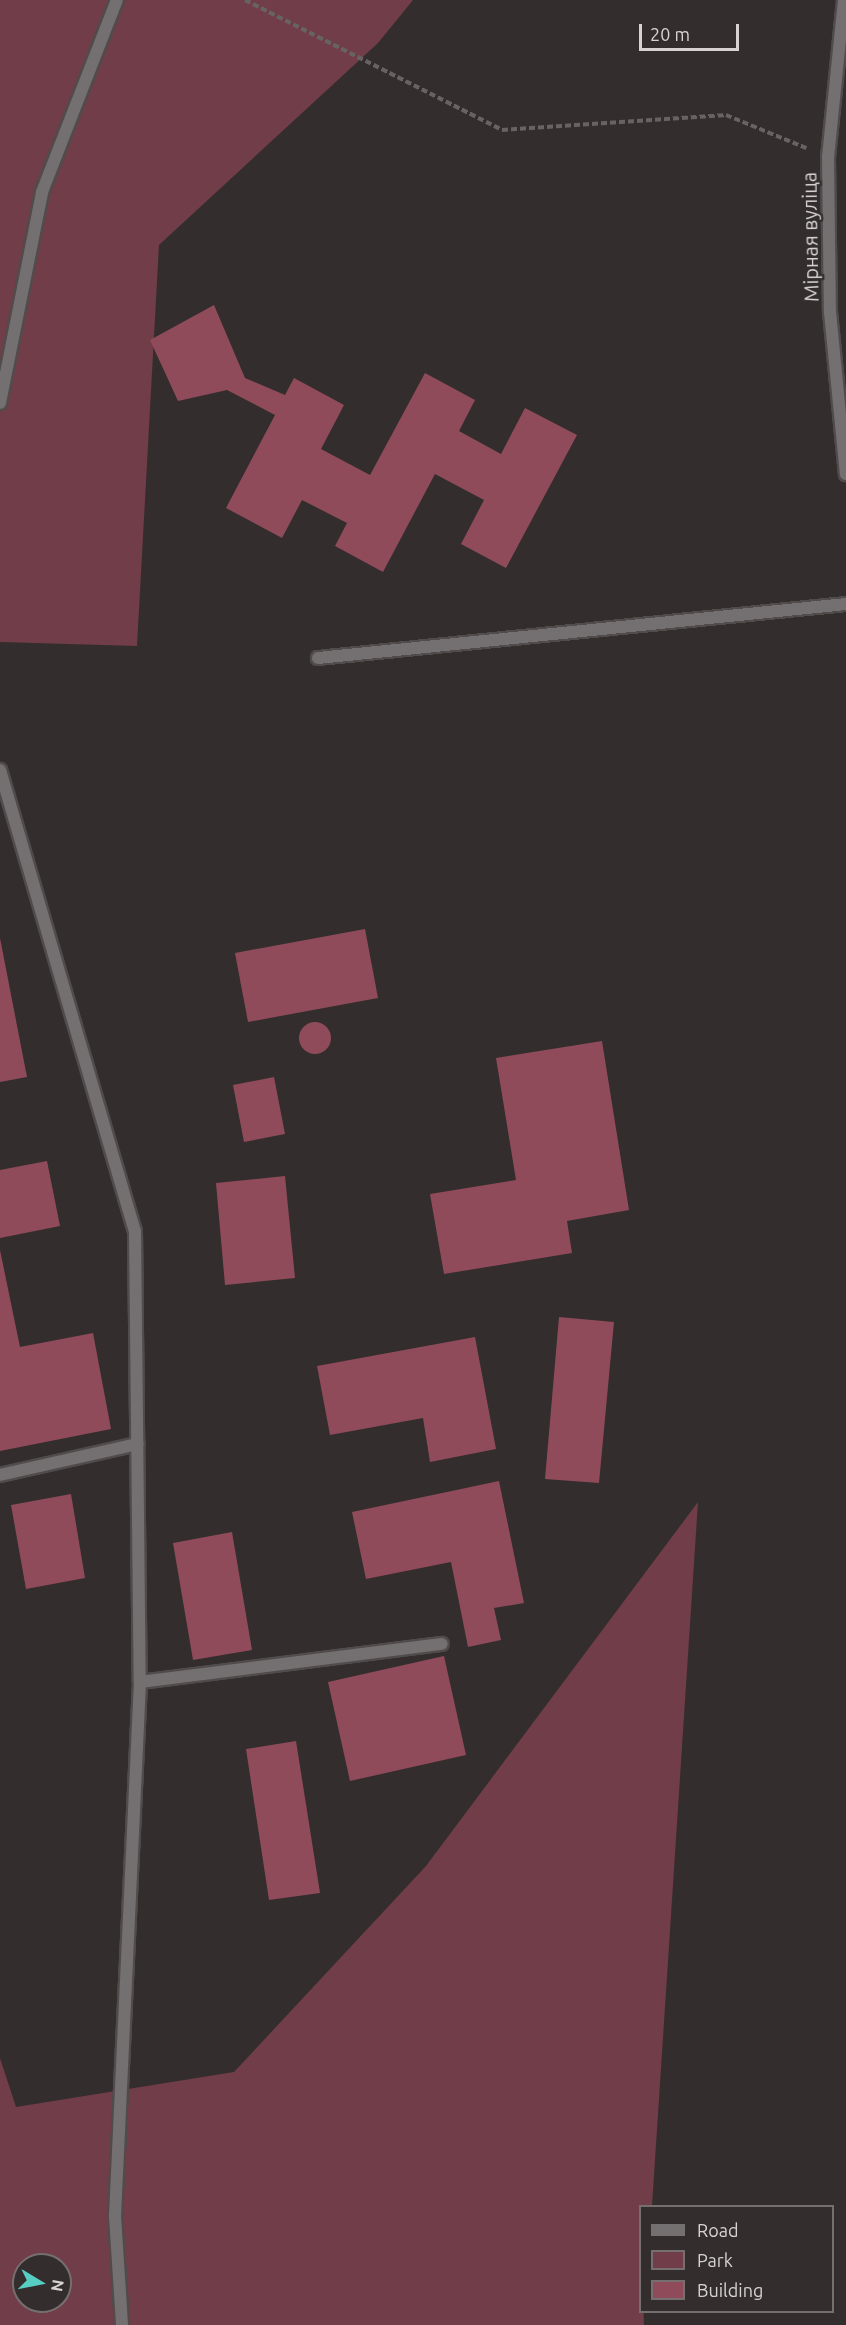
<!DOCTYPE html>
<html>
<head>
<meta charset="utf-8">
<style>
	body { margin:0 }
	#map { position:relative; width:846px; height:2325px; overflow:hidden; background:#332d2e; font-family:Ubuntu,sans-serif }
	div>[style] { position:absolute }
	.green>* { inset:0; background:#713d48 }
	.building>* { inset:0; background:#8f4b5a }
	.round { border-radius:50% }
	.path>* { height:4px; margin-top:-2px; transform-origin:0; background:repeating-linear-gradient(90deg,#686363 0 6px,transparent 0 9px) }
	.roads { filter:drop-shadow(2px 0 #514b4c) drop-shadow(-2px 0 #514b4c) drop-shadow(0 2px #514b4c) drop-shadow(0 -2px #514b4c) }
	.service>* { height:12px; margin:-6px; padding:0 6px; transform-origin:6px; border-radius:6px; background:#747071 }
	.minor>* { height:12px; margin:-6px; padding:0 6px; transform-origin:6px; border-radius:6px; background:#747071 }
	span { translate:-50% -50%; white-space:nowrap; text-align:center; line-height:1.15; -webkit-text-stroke:4.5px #332d2e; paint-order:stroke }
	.street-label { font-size:20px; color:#d7d3d3 }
	.legend { position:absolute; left:639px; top:2205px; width:195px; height:108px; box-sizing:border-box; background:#332d2e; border:2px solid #756f70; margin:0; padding:8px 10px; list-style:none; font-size:18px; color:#d7d3d3 }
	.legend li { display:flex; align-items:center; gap:12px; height:30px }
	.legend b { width:30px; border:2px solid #756f70 }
	.north { position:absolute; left:12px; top:2253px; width:60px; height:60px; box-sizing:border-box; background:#332d2e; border:2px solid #756f70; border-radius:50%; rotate:100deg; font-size:16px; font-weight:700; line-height:24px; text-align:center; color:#d7d3d3 }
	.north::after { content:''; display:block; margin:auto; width:21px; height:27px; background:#56cec4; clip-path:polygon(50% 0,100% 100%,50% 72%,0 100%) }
	.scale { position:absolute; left:639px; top:24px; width:100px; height:27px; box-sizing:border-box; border:3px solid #d7d3d3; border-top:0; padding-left:8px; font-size:18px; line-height:21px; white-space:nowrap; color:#d7d3d3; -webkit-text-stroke:4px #332d2e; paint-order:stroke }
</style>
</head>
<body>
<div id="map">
	<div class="green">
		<i style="clip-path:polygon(0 0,413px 0,378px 43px,159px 245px,137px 646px,0 642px)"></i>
		<i style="clip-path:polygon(evenodd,698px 1502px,652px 2206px,640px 2206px,644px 2325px,0 2325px,0 2058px,16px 2107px,234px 2072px,426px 1866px,698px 1502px,24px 2265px,60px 2265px,60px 2301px,24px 2301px,24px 2265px)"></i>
	</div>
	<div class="building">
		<i style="clip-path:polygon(214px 305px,245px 378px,285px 395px,294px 378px,344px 405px,321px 449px,370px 475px,425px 373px,475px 400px,459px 431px,501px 454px,525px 408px,577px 435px,506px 568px,461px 544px,484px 500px,435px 474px,383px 572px,335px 546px,347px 523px,302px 500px,282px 538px,226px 508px,275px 415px,227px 390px,178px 401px,150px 340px)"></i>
		<i style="clip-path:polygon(365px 929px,378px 998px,248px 1022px,235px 953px)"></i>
		<i style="clip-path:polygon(0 938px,27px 1077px,0 1082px)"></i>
		<i class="round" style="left:299px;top:1022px;width:32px;height:32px"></i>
		<i style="clip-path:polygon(602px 1041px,629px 1210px,567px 1221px,572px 1253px,444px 1274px,430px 1194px,516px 1180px,496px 1058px)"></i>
		<i style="clip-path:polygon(274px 1077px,285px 1134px,244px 1142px,233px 1085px)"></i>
		<i style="clip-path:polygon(47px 1161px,60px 1226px,0 1238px,0 1170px)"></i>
		<i style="clip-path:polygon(285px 1176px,295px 1278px,225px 1285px,216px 1183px)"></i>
		<i style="clip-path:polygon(0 1250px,20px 1347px,93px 1333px,111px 1429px,0 1451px)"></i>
		<i style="clip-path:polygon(559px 1317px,614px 1322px,599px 1483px,545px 1479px)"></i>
		<i style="clip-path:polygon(475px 1337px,496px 1449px,430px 1462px,423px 1418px,330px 1435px,317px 1366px)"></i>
		<i style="clip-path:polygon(499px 1481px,524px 1603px,494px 1608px,501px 1640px,468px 1647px,451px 1562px,366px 1579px,352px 1512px)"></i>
		<i style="clip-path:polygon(71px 1494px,85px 1578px,26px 1589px,11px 1505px)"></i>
		<i style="clip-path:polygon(232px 1532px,252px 1650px,193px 1660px,173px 1543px)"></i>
		<i style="clip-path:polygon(444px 1656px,466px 1755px,350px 1781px,328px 1682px)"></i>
		<i style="clip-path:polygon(296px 1741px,320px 1893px,269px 1900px,246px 1749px)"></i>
	</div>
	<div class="path">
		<i style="left:245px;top:0;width:288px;rotate:26.8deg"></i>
		<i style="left:502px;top:130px;width:225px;rotate:-3.8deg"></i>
		<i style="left:726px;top:115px;width:87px;rotate:22.4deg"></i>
	</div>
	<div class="roads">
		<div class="service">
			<i style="left:318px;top:658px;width:531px;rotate:-5.84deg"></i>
			<i style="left:0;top:1475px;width:141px;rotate:-12.7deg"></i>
			<i style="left:140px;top:1682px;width:304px;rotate:-7.2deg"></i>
		</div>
		<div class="minor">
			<i style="left:844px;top:0;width:158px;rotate:95.8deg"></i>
			<i style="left:828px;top:157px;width:155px;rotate:89.3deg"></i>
			<i style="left:830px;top:312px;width:163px;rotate:84.4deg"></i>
			<i style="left:0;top:403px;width:215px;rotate:-78.7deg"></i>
			<i style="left:42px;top:192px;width:206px;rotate:-68.7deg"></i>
			<i style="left:0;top:770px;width:480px;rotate:73.7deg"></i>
			<i style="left:135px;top:1231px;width:451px;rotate:89.4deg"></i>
			<i style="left:140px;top:1682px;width:535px;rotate:92.68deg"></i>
			<i style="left:115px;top:2216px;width:109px;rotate:86.3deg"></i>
		</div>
	</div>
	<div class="street-label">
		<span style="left:810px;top:237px;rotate:-91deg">Мірная вуліца</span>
	</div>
	<ul class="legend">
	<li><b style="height:8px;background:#747071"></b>Road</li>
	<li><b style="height:16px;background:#713d48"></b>Park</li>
	<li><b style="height:16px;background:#8f4b5a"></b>Building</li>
	</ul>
	<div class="north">N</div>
	<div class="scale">20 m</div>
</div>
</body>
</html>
